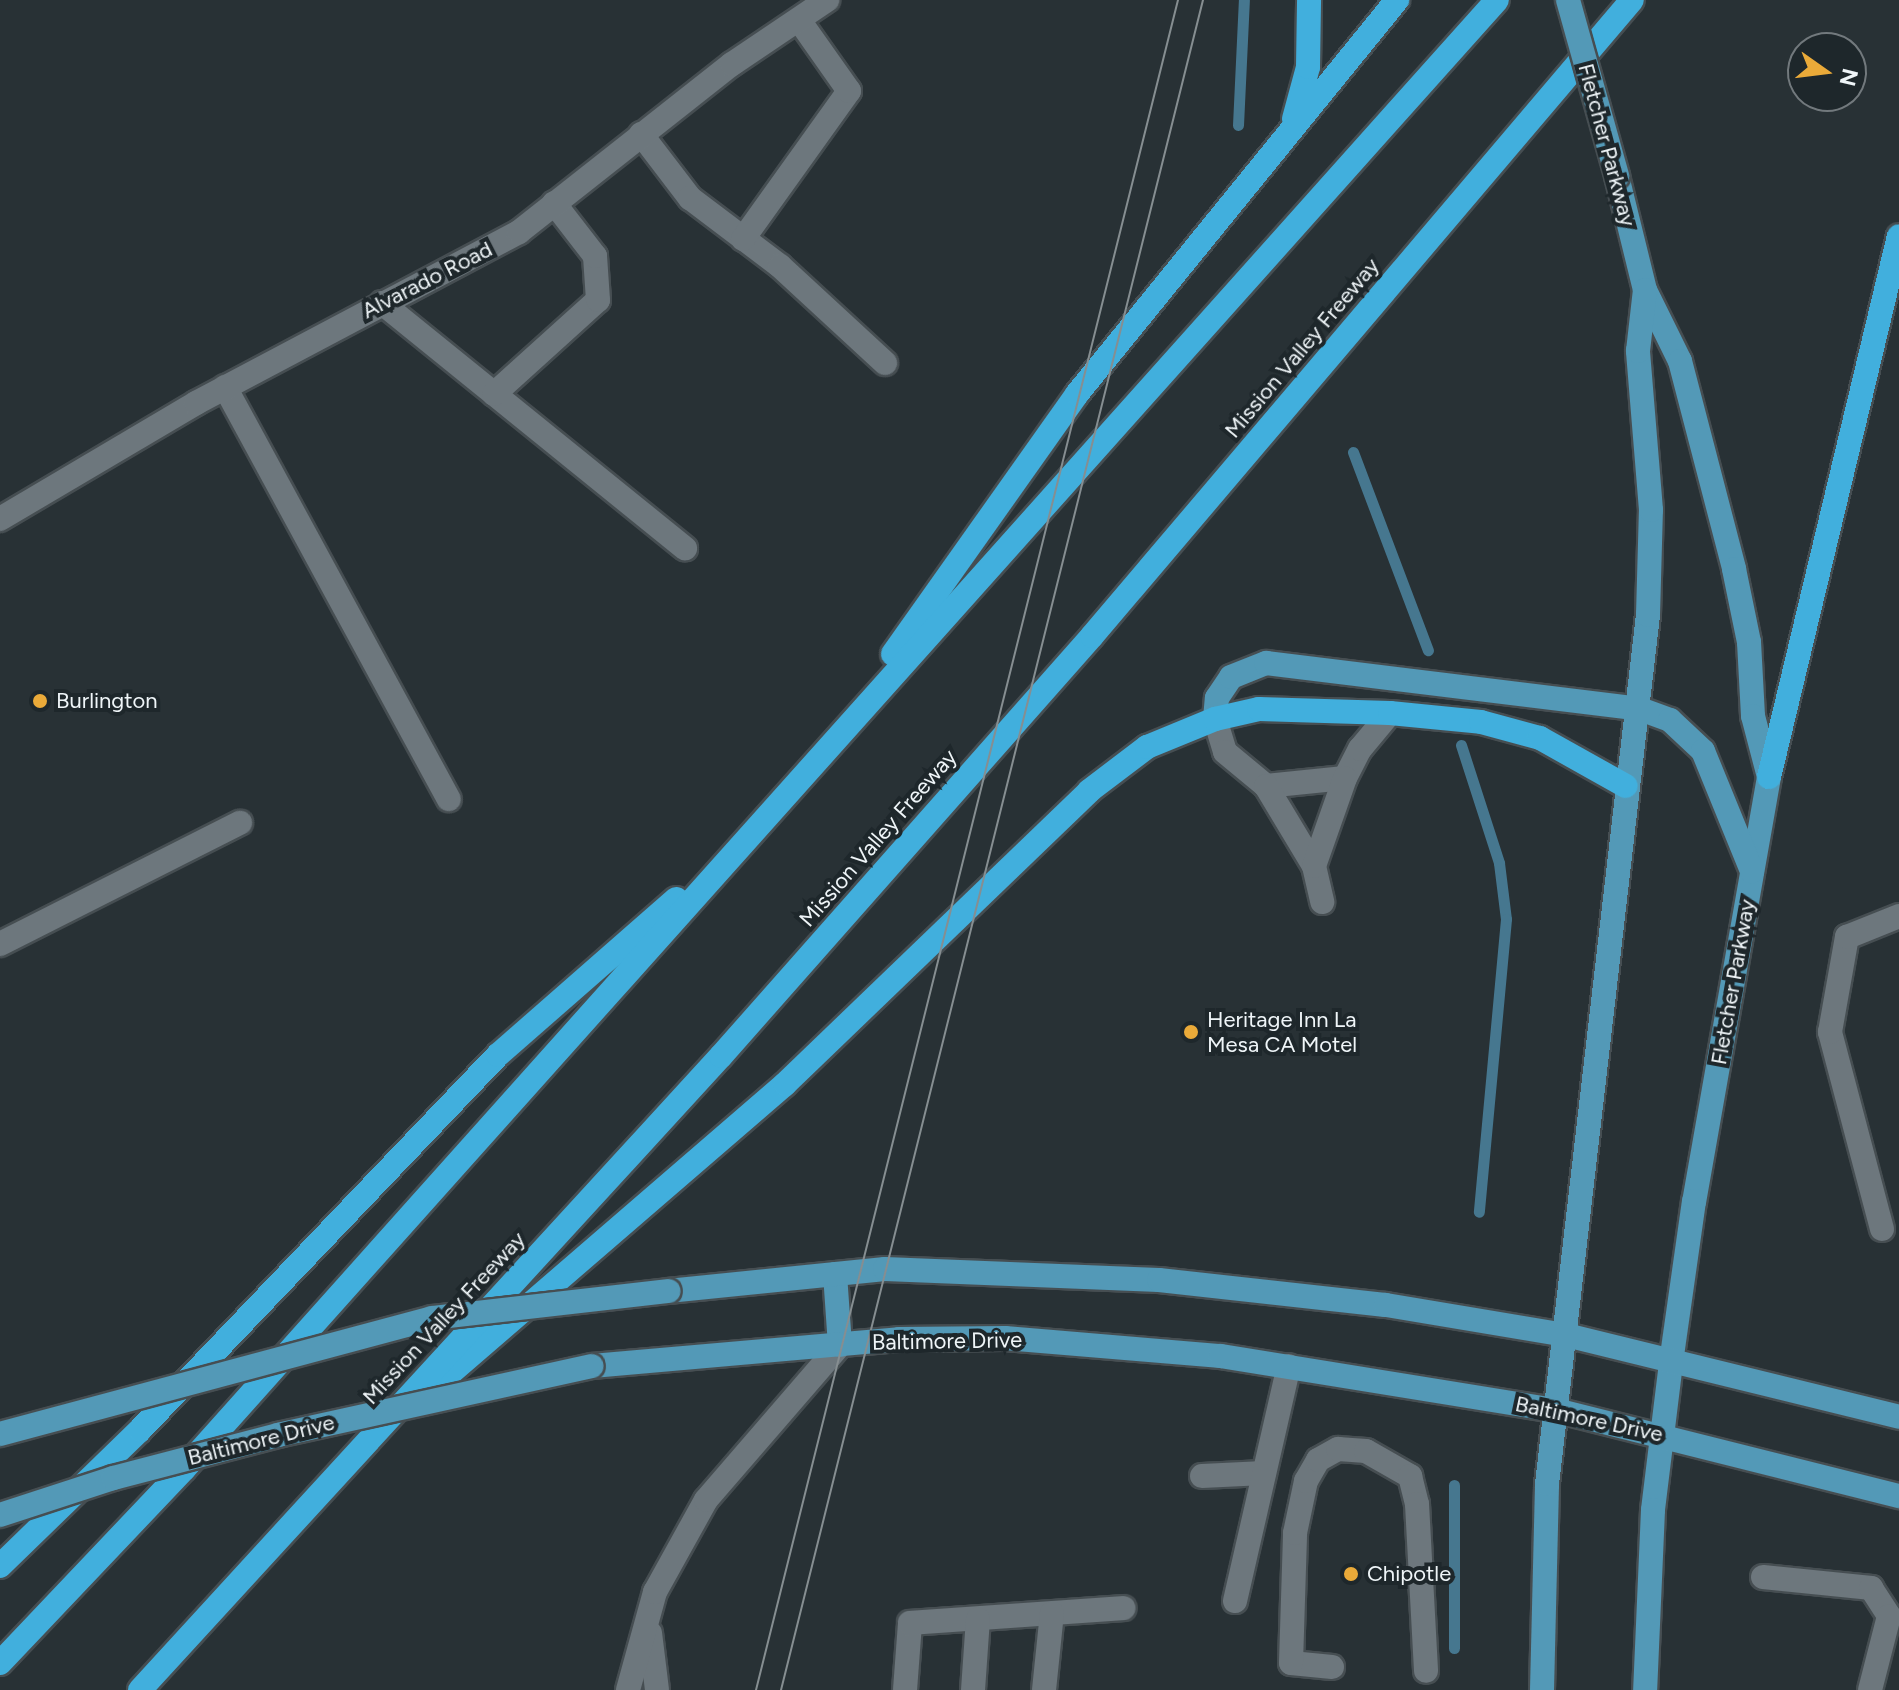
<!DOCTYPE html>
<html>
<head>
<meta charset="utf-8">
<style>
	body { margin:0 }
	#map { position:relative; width:1899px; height:1690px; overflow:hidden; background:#283135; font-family:Figtree,sans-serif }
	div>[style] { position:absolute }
	.stream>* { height:11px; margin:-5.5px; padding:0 5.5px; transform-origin:5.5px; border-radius:5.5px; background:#46778f }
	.roads { filter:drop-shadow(2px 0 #464e52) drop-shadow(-2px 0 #464e52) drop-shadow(0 2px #464e52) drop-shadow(0 -2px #464e52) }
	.minor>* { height:24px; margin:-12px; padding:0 12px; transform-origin:12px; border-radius:12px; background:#6d777d }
	.major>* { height:24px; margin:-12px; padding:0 12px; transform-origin:12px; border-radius:12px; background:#5399b7 }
	.highway>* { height:24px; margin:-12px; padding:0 12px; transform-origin:12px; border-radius:12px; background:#41afdd }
	.tram>* { height:2px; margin:-1px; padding:0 1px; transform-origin:1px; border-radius:1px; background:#868e91 }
	.bridges { filter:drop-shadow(2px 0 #464e52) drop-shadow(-2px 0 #464e52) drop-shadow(0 2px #464e52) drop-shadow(0 -2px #464e52) }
	.major-bridge>* { height:24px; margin:-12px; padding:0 12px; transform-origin:12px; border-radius:12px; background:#5399b7 }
	.dots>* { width:22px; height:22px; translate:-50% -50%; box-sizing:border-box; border:4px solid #1e272b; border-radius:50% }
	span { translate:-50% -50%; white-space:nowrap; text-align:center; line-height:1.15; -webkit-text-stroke:8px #1e272b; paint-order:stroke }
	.street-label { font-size:22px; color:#eff5f8 }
	.poi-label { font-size:22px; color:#eff5f8 }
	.left { translate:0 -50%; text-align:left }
	.north { position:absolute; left:1787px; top:32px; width:80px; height:80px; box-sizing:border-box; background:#1e272b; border:2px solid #72797d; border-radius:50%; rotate:104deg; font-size:22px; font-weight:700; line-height:32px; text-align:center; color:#eff5f8 }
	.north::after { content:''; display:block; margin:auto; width:28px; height:36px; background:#eaaa39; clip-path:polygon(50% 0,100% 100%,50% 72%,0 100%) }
</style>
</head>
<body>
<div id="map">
	<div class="stream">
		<i style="left:1238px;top:125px;width:125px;rotate:-87.3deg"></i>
		<i style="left:1353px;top:452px;width:212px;rotate:69.3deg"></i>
		<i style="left:1461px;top:745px;width:124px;rotate:72.1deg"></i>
		<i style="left:1499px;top:863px;width:56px;rotate:82.9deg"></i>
		<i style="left:1506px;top:919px;width:294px;rotate:95.3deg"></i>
		<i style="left:1454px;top:1485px;width:163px;rotate:90deg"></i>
	</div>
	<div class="roads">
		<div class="minor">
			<i style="left:641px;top:134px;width:81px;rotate:52.6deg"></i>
			<i style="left:690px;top:198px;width:113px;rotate:37.1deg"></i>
			<i style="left:780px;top:266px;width:143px;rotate:42.7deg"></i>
			<i style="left:743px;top:239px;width:182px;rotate:-54.4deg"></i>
			<i style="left:849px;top:91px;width:87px;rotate:-125.2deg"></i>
			<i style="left:382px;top:303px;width:390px;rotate:39deg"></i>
			<i style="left:225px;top:387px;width:469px;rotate:61.5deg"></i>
			<i style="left:494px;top:394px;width:140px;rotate:-42.1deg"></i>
			<i style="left:598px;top:300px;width:44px;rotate:-93.9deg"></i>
			<i style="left:595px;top:256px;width:67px;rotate:-127.7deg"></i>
			<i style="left:0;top:519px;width:228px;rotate:-30.6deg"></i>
			<i style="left:196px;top:403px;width:365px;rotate:-27.9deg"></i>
			<i style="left:519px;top:232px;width:271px;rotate:-38.3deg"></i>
			<i style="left:732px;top:64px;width:115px;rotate:-34deg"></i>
			<i style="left:1215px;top:719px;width:34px;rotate:73deg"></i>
			<i style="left:1225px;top:752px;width:53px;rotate:39.7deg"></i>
			<i style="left:1266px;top:786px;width:79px;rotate:-5.8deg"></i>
			<i style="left:1345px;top:778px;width:33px;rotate:-63deg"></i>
			<i style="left:1360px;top:749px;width:47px;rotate:-50.2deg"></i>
			<i style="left:1266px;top:786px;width:93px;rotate:59deg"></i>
			<i style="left:1314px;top:866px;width:37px;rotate:77deg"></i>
			<i style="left:1314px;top:866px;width:93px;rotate:-70.6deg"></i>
			<i style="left:0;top:944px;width:269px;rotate:-26.8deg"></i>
			<i style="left:1882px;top:1229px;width:204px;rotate:-104.8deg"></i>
			<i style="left:1830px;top:1032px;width:97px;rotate:-79.9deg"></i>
			<i style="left:1847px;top:937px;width:56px;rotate:-22deg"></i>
			<i style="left:1202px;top:1476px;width:62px;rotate:-2.8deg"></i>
			<i style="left:1763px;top:1577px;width:109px;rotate:5.8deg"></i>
			<i style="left:1871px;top:1588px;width:33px;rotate:57deg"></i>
			<i style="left:1889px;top:1616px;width:76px;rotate:104.4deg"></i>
			<i style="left:1235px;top:1601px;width:241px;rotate:-77.1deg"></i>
			<i style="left:650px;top:1633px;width:57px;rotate:83deg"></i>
			<i style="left:1332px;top:1667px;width:41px;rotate:-174.4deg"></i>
			<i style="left:1291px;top:1663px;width:130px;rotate:-88.2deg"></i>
			<i style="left:1295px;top:1533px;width:53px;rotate:-78.1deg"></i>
			<i style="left:1306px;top:1481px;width:24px;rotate:-60deg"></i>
			<i style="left:1318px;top:1460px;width:23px;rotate:-29deg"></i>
			<i style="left:1338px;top:1449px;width:28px;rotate:4deg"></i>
			<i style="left:1366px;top:1451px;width:51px;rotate:29.6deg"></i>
			<i style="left:1410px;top:1476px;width:29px;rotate:76deg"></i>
			<i style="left:1417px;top:1504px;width:167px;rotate:86.9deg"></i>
			<i style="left:628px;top:1690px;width:102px;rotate:-74.6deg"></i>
			<i style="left:655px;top:1592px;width:105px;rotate:-61deg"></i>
			<i style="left:706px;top:1500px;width:205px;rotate:-49.2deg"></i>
			<i style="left:905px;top:1690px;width:67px;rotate:-85.7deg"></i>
			<i style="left:910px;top:1623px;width:214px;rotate:-4deg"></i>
			<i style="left:973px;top:1690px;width:71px;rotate:-86deg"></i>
			<i style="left:1044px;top:1690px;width:77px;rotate:-84.1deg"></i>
		</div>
		<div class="major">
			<i style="left:1617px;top:176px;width:117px;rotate:76.2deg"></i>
			<i style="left:1645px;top:290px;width:79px;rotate:63.8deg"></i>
			<i style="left:1680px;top:361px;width:215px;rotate:75.4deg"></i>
			<i style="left:1734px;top:569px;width:75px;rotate:78.4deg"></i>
			<i style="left:1749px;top:642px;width:74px;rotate:86.9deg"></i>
			<i style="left:1753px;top:716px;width:63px;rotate:75.3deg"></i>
			<i style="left:1769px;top:777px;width:431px;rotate:100deg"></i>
			<i style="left:1694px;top:1201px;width:164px;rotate:98.1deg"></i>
			<i style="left:1671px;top:1363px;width:148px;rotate:97deg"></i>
			<i style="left:1653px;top:1510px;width:180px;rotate:92.5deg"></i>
			<i style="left:1215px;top:719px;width:21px;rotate:-85deg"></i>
			<i style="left:1217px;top:698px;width:25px;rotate:-56deg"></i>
			<i style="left:1231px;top:677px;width:38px;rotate:-22deg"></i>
			<i style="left:1266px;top:663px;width:377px;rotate:7deg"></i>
			<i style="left:1640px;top:709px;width:32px;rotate:20deg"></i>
			<i style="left:1670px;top:720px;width:45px;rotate:43.2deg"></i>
			<i style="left:1703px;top:751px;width:130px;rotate:67.8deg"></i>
			<i style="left:835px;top:1274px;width:71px;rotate:86deg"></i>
			<i style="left:668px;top:1291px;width:218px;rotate:-5.8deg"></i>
			<i style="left:885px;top:1269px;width:274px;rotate:2.3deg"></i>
			<i style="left:1159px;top:1280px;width:228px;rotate:6.3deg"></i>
			<i style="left:1386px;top:1305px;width:182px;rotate:9.5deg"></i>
			<i style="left:1566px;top:1335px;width:343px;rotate:13.8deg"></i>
			<i style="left:592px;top:1366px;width:308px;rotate:-5deg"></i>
			<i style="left:899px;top:1339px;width:106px;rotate:-0.5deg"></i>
			<i style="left:1005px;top:1338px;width:217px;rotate:4.8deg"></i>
			<i style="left:1221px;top:1356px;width:339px;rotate:9.2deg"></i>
			<i style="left:1556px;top:1410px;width:354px;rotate:14.1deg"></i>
			<i style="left:1542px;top:1690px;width:206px;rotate:-88.6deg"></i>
			<i style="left:1547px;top:1484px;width:875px;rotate:-83.37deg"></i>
			<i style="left:1648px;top:615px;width:105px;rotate:-88.4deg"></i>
			<i style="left:1651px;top:510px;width:160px;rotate:-94.7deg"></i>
			<i style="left:1638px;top:351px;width:61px;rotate:-83.5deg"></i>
		</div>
		<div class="highway">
			<i style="left:1294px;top:119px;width:54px;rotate:-74.9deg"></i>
			<i style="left:1308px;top:67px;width:67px;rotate:-89.1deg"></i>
			<i style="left:893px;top:654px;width:319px;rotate:-54.7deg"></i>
			<i style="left:1077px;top:394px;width:508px;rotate:-50.92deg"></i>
			<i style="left:1769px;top:777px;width:556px;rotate:-76.49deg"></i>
			<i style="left:433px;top:1388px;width:465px;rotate:-40.8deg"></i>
			<i style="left:785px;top:1084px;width:422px;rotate:-43.9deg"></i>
			<i style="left:1089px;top:791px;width:73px;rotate:-37.2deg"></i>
			<i style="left:1147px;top:747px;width:74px;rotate:-22.4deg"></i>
			<i style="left:1215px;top:719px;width:45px;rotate:-12.8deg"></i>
			<i style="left:1259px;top:709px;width:131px;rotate:1.7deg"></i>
			<i style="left:1390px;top:713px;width:91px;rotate:5.6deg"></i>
			<i style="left:1481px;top:722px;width:61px;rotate:15.2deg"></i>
			<i style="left:1540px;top:738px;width:98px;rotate:29.2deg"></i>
			<i style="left:0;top:1566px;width:195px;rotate:-44.2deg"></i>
			<i style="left:140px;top:1430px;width:518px;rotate:-46.33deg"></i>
			<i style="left:498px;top:1055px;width:237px;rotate:-41.2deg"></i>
			<i style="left:0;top:1663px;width:267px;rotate:-46.5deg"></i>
			<i style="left:184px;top:1469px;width:1970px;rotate:-48.21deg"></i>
			<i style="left:140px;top:1690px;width:860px;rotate:-47.5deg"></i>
			<i style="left:721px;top:1056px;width:560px;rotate:-48.54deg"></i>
			<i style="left:1092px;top:636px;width:834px;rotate:-49.67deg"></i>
		</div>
	</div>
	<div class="tram">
		<i style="left:756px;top:1690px;width:1742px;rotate:-75.98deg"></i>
		<i style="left:781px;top:1690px;width:1742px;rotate:-75.98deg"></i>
	</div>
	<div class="bridges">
		<div class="major-bridge">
			<i style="left:1568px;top:0;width:183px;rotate:74.4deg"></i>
			<i style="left:0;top:1434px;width:447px;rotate:-15deg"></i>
			<i style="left:432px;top:1318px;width:238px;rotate:-6.5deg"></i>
			<i style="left:0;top:1515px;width:119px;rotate:-18.1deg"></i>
			<i style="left:113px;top:1478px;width:171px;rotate:-14.6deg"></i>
			<i style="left:278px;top:1435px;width:321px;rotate:-12.4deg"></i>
		</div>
	</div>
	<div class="dots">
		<i style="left:40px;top:701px;background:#eaaa39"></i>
		<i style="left:1191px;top:1032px;background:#eaaa39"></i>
		<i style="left:1351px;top:1574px;background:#eaaa39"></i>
	</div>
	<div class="street-label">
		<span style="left:1607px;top:145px;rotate:75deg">Fletcher Parkway</span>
		<span style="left:427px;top:280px;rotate:-27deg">Alvarado Road</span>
		<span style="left:1302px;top:348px;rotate:-50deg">Mission Valley Freeway</span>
		<span style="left:878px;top:838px;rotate:-49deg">Mission Valley Freeway</span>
		<span style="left:1733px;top:982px;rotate:-80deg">Fletcher Parkway</span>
		<span style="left:444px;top:1318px;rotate:-47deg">Mission Valley Freeway</span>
		<span style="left:947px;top:1341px;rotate:-1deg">Baltimore Drive</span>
		<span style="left:1589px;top:1419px;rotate:12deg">Baltimore Drive</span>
		<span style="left:261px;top:1440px;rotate:-14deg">Baltimore Drive</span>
	</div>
	<div class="poi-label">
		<span class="left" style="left:56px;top:701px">Burlington</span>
		<span class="left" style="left:1207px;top:1032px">Heritage Inn La<br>Mesa CA Motel</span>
		<span class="left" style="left:1367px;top:1574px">Chipotle</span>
	</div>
	<div class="north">N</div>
</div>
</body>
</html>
